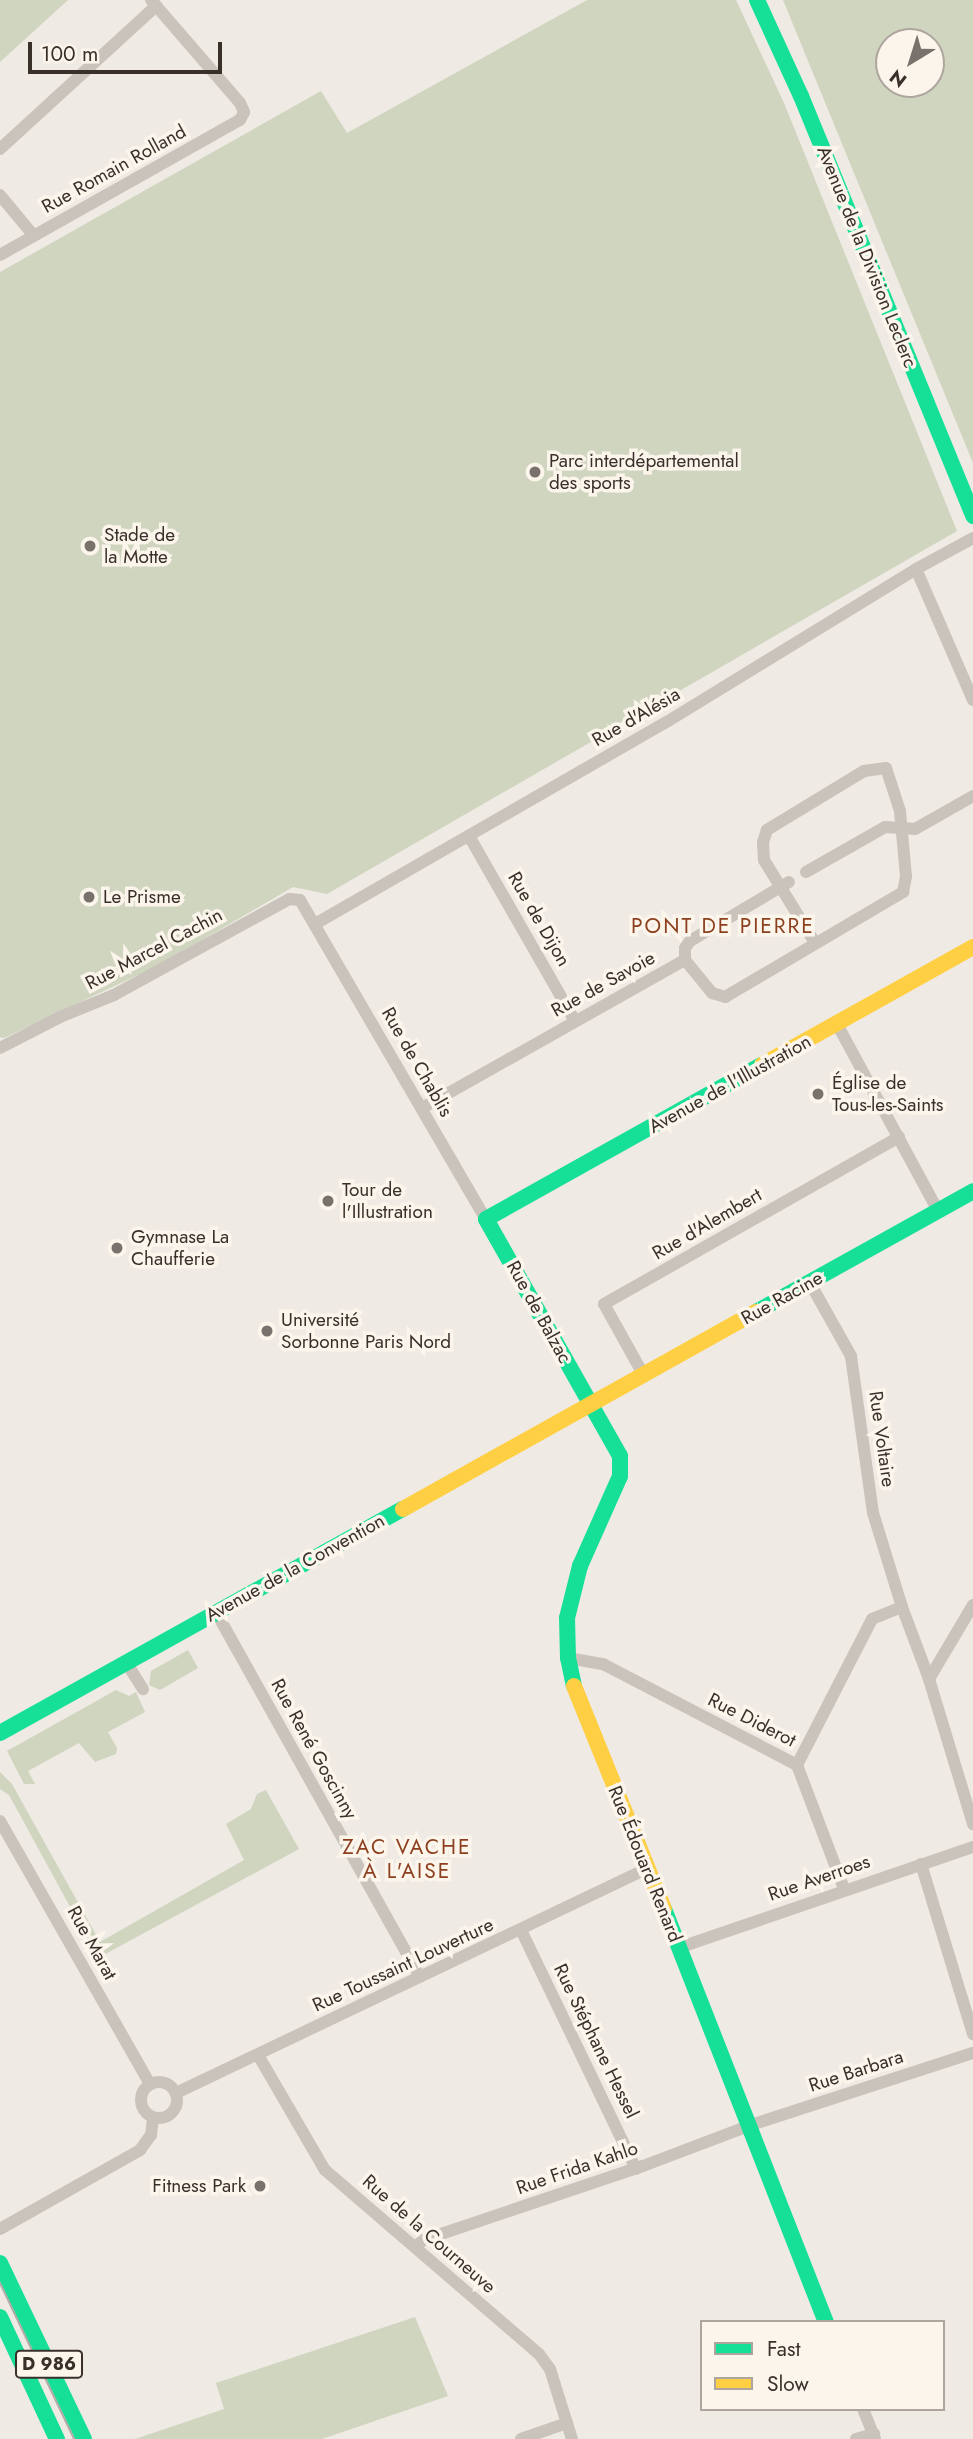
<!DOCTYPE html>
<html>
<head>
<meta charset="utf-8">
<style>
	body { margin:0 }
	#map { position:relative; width:973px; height:2439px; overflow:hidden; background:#efeae4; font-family:Jost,sans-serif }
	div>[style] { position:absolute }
	.green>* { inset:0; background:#cfd5be }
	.street>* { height:12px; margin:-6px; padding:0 6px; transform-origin:6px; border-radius:6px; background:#c9c3bc }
	.street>.ring { margin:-6px; padding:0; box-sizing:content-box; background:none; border:12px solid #c9c3bc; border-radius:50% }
	.fast>* { height:16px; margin:-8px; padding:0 8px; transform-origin:8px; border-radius:8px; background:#16e098 }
	.slow>* { height:16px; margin:-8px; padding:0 8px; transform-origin:8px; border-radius:8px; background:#ffcf43 }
	.tram>* { height:2px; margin:-1px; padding:0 1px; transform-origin:1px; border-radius:1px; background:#b0aba7 }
	.dots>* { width:19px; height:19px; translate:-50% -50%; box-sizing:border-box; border:4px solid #fbf5ec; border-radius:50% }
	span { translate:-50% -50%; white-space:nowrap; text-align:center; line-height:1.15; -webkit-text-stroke:7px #fbf5ec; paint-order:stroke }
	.shield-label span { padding:2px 5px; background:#fbf5ec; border:2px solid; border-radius:5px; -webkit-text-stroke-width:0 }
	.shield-label { font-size:18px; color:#3a302a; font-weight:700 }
	.street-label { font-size:19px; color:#3a302a }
	.poi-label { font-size:19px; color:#3a302a }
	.left { translate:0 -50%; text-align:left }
	.right { translate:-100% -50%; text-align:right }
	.neighbourhood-label { font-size:21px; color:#8d401f; letter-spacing:2px }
	.legend { position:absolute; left:700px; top:2320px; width:245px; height:91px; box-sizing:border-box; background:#fbf5ec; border:2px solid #aea69e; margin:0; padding:9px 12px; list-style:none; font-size:21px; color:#3a302a }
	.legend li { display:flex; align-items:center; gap:14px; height:35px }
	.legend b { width:35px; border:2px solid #aea69e }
	.north { position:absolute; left:875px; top:28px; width:70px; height:70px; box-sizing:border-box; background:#fbf5ec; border:2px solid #aea69e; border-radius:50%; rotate:218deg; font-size:19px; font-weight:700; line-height:28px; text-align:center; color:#3a302a }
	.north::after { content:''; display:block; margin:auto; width:24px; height:32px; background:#79716b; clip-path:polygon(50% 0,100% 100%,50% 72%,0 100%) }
	.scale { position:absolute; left:28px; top:42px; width:194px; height:32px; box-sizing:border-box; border:4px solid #3a302a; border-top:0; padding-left:9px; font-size:21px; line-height:24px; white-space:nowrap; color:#3a302a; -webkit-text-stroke:5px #fbf5ec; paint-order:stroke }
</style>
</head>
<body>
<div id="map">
	<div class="green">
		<i style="clip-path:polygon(0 0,68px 0,0 62px)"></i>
		<i style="clip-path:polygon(587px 0,736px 0,784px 103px,957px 531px,327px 894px,293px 887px,159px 965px,4px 1038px,0 1037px,0 272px,321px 91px,347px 133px)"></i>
		<i style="clip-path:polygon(evenodd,783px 0,973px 0,973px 463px,783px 0,889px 42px,931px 42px,931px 84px,889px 84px,889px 42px)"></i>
		<i style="clip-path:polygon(188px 1650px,198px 1668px,160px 1690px,149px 1685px,151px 1671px)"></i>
		<i style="clip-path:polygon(116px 1690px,129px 1696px,136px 1692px,145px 1712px,108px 1732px,117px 1748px,116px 1754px,95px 1762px,79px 1743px,28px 1771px,35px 1784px,24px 1784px,7px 1751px)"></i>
		<i style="clip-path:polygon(0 1772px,12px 1784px,100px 1942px,244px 1860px,226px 1824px,251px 1809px,257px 1794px,266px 1790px,299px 1849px,98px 1958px,9px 1795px,0 1789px)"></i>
		<i style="clip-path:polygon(415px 2317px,448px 2396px,322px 2439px,135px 2439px,224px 2409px,216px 2383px)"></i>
	</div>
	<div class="street">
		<i style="left:0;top:149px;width:212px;rotate:-42.5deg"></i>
		<i style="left:0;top:195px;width:53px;rotate:50.3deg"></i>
		<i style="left:0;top:255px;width:275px;rotate:-29.4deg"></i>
		<i style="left:240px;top:120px;width:9px;rotate:-63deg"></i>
		<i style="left:244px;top:112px;width:10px;rotate:-114deg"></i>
		<i style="left:240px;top:103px;width:136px;rotate:-130.8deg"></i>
		<i style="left:916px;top:569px;width:143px;rotate:66.5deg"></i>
		<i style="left:469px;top:836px;width:213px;rotate:60.2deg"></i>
		<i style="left:806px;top:872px;width:91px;rotate:-29.7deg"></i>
		<i style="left:885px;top:827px;width:30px;rotate:4deg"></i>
		<i style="left:915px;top:829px;width:67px;rotate:-29.6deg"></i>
		<i style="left:315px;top:924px;width:404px;rotate:-29.9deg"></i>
		<i style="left:665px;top:723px;width:294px;rotate:-31.5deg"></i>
		<i style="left:916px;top:569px;width:65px;rotate:-28.5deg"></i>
		<i style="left:685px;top:960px;width:43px;rotate:50.7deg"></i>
		<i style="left:712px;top:993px;width:14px;rotate:17deg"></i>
		<i style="left:725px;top:997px;width:207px;rotate:-30.5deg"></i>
		<i style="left:903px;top:892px;width:16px;rotate:-79deg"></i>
		<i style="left:906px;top:876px;width:65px;rotate:-95.3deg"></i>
		<i style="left:900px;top:811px;width:45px;rotate:-108deg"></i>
		<i style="left:886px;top:768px;width:22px;rotate:172deg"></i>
		<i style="left:864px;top:771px;width:114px;rotate:148.7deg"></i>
		<i style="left:767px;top:830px;width:13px;rotate:108deg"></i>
		<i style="left:763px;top:842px;width:18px;rotate:87deg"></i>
		<i style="left:764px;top:860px;width:97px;rotate:58.4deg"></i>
		<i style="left:685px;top:960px;width:12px;rotate:-90deg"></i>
		<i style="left:685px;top:948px;width:9px;rotate:-54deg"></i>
		<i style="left:690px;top:941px;width:115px;rotate:-30.8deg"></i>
		<i style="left:837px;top:1024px;width:213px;rotate:61.6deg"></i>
		<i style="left:0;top:1048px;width:68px;rotate:-27.3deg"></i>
		<i style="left:60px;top:1017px;width:58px;rotate:-22.2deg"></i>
		<i style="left:114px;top:995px;width:200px;rotate:-28.7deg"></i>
		<i style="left:289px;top:899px;width:11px;rotate:5deg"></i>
		<i style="left:300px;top:900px;width:369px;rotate:59.8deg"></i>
		<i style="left:422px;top:1108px;width:302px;rotate:-29.4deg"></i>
		<i style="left:643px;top:1374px;width:80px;rotate:-119.1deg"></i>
		<i style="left:604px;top:1304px;width:339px;rotate:-29.5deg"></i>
		<i style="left:902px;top:1607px;width:77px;rotate:69.4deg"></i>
		<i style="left:929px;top:1679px;width:152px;rotate:73.1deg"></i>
		<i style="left:216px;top:1612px;width:418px;rotate:60.8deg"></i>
		<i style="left:568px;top:1658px;width:36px;rotate:10deg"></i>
		<i style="left:603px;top:1664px;width:219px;rotate:27.5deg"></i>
		<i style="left:797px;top:1765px;width:133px;rotate:69.2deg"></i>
		<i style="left:126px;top:1662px;width:32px;rotate:58deg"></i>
		<i style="left:929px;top:1679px;width:86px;rotate:-59.3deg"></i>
		<i style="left:797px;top:1765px;width:164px;rotate:-62.8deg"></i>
		<i style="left:872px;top:1619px;width:32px;rotate:-22deg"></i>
		<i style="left:902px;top:1607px;width:98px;rotate:-107.1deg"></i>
		<i style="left:873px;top:1513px;width:159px;rotate:-98deg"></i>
		<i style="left:851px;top:1356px;width:84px;rotate:-119.3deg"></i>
		<i style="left:0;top:1821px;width:303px;rotate:60.3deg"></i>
		<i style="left:921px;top:1864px;width:178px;rotate:73deg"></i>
		<i style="left:521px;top:1930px;width:265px;rotate:64.3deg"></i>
		<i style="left:678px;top:1948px;width:312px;rotate:-18.9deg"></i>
		<i style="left:258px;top:2055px;width:133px;rotate:59.8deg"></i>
		<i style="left:325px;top:2170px;width:282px;rotate:40.7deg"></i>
		<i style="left:539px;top:2354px;width:19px;rotate:54deg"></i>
		<i style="left:550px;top:2369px;width:73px;rotate:72.6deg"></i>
		<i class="ring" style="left:141px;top:2082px;width:24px;height:24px"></i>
		<i style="left:176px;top:2093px;width:521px;rotate:-25.48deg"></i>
		<i style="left:0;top:2229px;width:161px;rotate:-29.4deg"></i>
		<i style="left:140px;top:2150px;width:19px;rotate:-54deg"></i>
		<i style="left:151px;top:2135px;width:17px;rotate:-83deg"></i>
		<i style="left:417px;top:2246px;width:8px;rotate:-45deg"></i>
		<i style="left:423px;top:2240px;width:232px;rotate:-18.6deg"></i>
		<i style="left:643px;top:2166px;width:116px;rotate:-20.8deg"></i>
		<i style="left:751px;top:2125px;width:233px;rotate:-18deg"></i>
		<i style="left:863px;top:2409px;width:32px;rotate:68deg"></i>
		<i style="left:521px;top:2439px;width:49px;rotate:-19.2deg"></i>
		<i style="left:856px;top:2439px;width:19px;rotate:-16deg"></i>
	</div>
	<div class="fast">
		<i style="left:757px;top:0;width:106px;rotate:65.4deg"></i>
		<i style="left:801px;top:96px;width:454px;rotate:67.7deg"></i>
		<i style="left:756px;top:1312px;width:248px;rotate:-29.1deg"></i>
		<i style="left:574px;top:1686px;width:29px;rotate:-102deg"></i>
		<i style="left:568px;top:1658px;width:40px;rotate:-91.4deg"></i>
		<i style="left:567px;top:1618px;width:54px;rotate:-76deg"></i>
		<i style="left:580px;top:1566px;width:98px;rotate:-66deg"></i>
		<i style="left:620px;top:1476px;width:20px;rotate:-90deg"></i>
		<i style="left:620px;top:1456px;width:272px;rotate:-119.5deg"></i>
		<i style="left:486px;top:1219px;width:316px;rotate:-29.2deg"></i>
		<i style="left:0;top:1733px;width:461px;rotate:-29.1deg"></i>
		<i style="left:664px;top:1909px;width:444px;rotate:68.6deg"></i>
		<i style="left:0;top:2263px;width:195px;rotate:64.5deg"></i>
		<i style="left:0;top:2317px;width:135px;rotate:65deg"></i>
	</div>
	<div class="slow">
		<i style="left:762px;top:1065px;width:242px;rotate:-29.2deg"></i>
		<i style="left:403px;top:1509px;width:404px;rotate:-29.2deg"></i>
		<i style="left:574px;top:1686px;width:240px;rotate:68deg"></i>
	</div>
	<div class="tram">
		<i style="left:0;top:2283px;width:173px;rotate:64.6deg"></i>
	</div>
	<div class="dots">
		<i style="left:535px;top:472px;background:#79716b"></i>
		<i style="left:90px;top:546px;background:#79716b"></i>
		<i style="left:89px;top:897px;background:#79716b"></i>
		<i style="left:818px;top:1094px;background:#79716b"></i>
		<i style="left:328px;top:1201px;background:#79716b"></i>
		<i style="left:117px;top:1248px;background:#79716b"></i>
		<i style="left:267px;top:1331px;background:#79716b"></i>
		<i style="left:260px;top:2186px;background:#79716b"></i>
	</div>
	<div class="shield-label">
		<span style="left:49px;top:2364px">D 986</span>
	</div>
	<div class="street-label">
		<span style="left:114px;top:169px;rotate:-29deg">Rue Romain Rolland</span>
		<span style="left:867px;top:257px;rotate:68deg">Avenue de la Division Leclerc</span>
		<span style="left:636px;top:717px;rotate:-30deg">Rue d'Alésia</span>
		<span style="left:539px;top:919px;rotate:60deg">Rue de Dijon</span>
		<span style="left:154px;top:949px;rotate:-28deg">Rue Marcel Cachin</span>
		<span style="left:603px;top:984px;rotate:-29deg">Rue de Savoie</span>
		<span style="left:417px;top:1062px;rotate:60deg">Rue de Chablis</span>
		<span style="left:730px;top:1084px;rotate:-29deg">Avenue de l'Illustration</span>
		<span style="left:707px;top:1224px;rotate:-30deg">Rue d'Alembert</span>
		<span style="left:782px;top:1298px;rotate:-29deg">Rue Racine</span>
		<span style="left:539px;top:1312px;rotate:61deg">Rue de Balzac</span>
		<span style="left:882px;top:1439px;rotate:82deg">Rue Voltaire</span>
		<span style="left:295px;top:1568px;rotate:-29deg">Avenue de la Convention</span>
		<span style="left:752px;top:1720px;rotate:27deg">Rue Diderot</span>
		<span style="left:314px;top:1749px;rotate:61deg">Rue René Goscinny</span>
		<span style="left:645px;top:1864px;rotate:68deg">Rue Édouard Renard</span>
		<span style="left:819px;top:1878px;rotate:-19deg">Rue Averroes</span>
		<span style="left:92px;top:1943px;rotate:61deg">Rue Marat</span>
		<span style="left:403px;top:1965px;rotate:-25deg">Rue Toussaint Louverture</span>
		<span style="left:596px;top:2041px;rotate:64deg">Rue Stéphane Hessel</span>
		<span style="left:856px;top:2071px;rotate:-18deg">Rue Barbara</span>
		<span style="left:577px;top:2168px;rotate:-19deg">Rue Frida Kahlo</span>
		<span style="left:429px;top:2234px;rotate:41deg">Rue de la Courneuve</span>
	</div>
	<div class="poi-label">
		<span class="left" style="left:549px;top:472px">Parc interdépartemental<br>des sports</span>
		<span class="left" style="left:104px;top:546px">Stade de<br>la Motte</span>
		<span class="left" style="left:103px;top:897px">Le Prisme</span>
		<span class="left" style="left:832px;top:1094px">Église de<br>Tous-les-Saints</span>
		<span class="left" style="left:342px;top:1201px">Tour de<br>l'Illustration</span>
		<span class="left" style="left:131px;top:1248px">Gymnase La<br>Chaufferie</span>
		<span class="left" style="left:281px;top:1331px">Université<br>Sorbonne Paris Nord</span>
		<span class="right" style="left:246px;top:2186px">Fitness Park</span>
	</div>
	<div class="neighbourhood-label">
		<span style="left:723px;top:926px">PONT DE PIERRE</span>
		<span style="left:407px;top:1859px">ZAC VACHE<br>À L'AISE</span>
	</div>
	<ul class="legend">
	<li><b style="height:9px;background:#16e098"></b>Fast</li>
	<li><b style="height:9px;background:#ffcf43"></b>Slow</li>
	</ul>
	<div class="north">N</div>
	<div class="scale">100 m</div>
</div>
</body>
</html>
